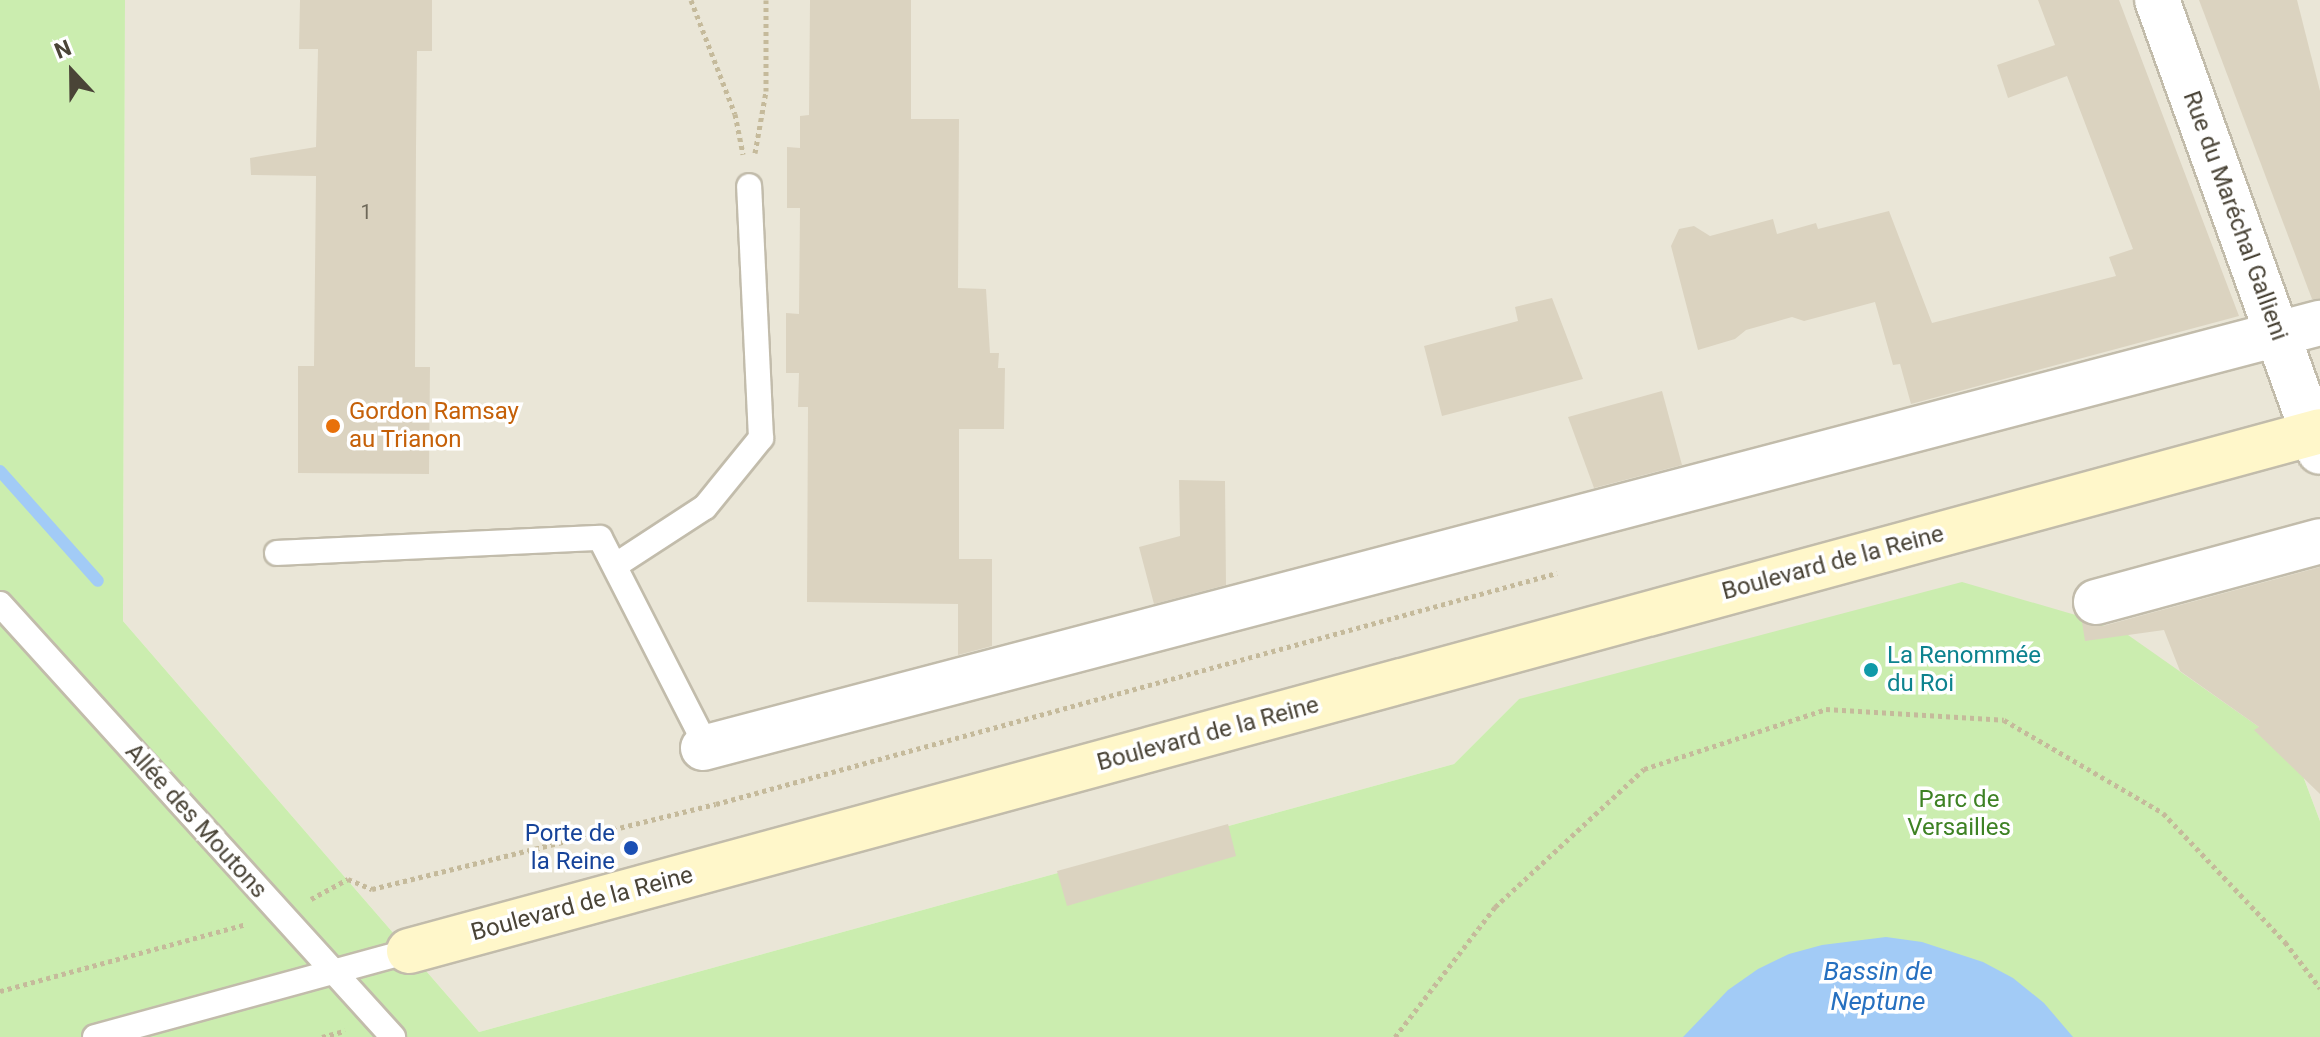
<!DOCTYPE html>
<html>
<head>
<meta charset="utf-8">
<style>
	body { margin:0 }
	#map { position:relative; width:2320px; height:1037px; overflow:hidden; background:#f6f3e9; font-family:Roboto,sans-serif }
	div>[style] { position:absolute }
	.residential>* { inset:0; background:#eae6d7 }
	.green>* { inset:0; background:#cbedaf }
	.water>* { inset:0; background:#a2cbf6 }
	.stream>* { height:12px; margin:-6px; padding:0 6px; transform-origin:6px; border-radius:6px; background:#a2cbf6 }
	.building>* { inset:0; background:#dbd3c0 }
	.path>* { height:5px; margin-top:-2.5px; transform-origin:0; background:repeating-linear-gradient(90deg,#c5ba9b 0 4px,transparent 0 8px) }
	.roads { filter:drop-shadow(2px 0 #c2bcab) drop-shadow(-2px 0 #c2bcab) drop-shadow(0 2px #c2bcab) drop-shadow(0 -2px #c2bcab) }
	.lane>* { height:24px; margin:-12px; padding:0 12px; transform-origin:12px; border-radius:12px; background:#fff }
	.street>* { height:44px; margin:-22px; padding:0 22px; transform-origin:22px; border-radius:22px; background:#fff }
	.secondary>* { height:44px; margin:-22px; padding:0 22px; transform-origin:22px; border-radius:22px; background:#fff7ca }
	.dots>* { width:22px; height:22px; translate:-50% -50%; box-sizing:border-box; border:4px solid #fff; border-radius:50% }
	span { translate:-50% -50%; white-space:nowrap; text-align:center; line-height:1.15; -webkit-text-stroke:7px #fff; paint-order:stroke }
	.number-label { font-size:20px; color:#6e6859 }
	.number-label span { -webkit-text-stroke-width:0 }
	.street-label { font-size:24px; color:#4a4437 }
	.food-label { font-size:24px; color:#c56008 }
	.left { translate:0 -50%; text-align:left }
	.culture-label { font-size:24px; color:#0d838f }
	.park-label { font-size:24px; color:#3e8224 }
	.transit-label { font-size:24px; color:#164399 }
	.right { translate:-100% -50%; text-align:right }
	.water-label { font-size:26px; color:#2670c0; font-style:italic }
	.north { position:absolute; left:32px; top:32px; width:80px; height:80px; -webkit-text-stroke:6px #fff; paint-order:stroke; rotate:338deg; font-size:22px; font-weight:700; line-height:32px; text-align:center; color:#4a4437 }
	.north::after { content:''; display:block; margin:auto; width:28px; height:36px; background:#4a4437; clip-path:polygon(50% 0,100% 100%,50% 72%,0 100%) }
</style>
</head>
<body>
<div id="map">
	<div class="residential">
		<i style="clip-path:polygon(125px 0,2320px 0,2320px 821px,2297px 760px,1519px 699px,1454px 764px,479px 1032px,123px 621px)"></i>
	</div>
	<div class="green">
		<i style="clip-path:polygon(0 0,125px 0,123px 621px,479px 1032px,1454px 764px,1519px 699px,1962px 582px,2079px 616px,2128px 635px,2259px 727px,2297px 760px,2320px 821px,2320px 1037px,0 1037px)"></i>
	</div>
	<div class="water">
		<i style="clip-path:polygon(1886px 937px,1922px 942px,1983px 962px,2013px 978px,2044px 1003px,2073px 1037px,1683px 1037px,1728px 990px,1758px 969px,1789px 954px,1822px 945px)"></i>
	</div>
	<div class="stream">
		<i style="left:0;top:471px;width:147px;rotate:48.3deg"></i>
	</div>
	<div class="building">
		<i style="clip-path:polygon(300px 0,432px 0,432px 51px,417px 51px,416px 148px,415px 367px,430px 367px,429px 474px,298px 473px,298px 366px,314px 366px,316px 176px,251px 175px,250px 158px,316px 147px,318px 49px,299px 49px)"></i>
		<i style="clip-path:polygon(810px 0,911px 0,911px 119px,959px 119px,958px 288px,986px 289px,990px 353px,999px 353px,998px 368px,1005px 368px,1004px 429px,959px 429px,959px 559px,992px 559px,992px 646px,958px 655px,958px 604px,807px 602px,808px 407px,798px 407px,799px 373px,786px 373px,786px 313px,799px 314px,800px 208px,787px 208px,787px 147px,800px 148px,800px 116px,809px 115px)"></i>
		<i style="clip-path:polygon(2038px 0,2119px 0,2239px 316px,1911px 404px,1900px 364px,1893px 365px,1875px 302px,1804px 321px,1792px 317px,1746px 330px,1735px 339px,1698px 350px,1671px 246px,1679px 229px,1694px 226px,1710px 236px,1773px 219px,1777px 234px,1816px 223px,1818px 229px,1889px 211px,1932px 323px,2116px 276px,2109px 257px,2133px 249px,2067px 76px,2008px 98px,1997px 65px,2055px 45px)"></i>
		<i style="clip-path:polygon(2199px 0,2297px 0,2320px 91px,2320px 299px,2312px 299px)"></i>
		<i style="clip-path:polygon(1552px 298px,1583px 379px,1442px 416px,1424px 346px,1518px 321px,1515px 307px)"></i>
		<i style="clip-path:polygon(1662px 391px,1682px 465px,1594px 488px,1568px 417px)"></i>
		<i style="clip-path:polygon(1179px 480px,1225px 481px,1226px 585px,1154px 604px,1139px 547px,1180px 536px)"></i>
		<i style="clip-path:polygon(2320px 567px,2320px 794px,2254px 730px,2259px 727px,2180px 671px,2164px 630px,2085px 641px,2082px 622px,2103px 626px)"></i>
		<i style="clip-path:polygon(1228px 824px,1236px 856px,1067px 906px,1057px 871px)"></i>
	</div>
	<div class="path">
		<i style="left:691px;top:0;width:122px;rotate:68.9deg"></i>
		<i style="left:735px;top:114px;width:41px;rotate:78.7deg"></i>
		<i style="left:755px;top:153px;width:63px;rotate:-79.9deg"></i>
		<i style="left:766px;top:91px;width:91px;rotate:-90deg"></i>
		<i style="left:311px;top:899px;width:42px;rotate:-28.4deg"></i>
		<i style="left:348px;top:879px;width:26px;rotate:23deg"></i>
		<i style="left:372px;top:889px;width:354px;rotate:-13.9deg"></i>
		<i style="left:716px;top:804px;width:872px;rotate:-15.36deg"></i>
		<i style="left:0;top:991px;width:255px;rotate:-15.2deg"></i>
		<i style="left:322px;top:1037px;width:24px;rotate:-15deg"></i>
		<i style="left:1395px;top:1037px;width:164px;rotate:-52.4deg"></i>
		<i style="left:1495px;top:907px;width:203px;rotate:-42.8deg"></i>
		<i style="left:1644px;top:769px;width:192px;rotate:-18.2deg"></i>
		<i style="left:1826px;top:709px;width:178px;rotate:3.5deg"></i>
		<i style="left:2004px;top:720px;width:184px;rotate:30.3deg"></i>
		<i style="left:2163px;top:813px;width:178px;rotate:46.6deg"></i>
		<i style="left:2285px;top:942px;width:58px;rotate:52.7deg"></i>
	</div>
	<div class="roads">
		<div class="lane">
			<i style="left:277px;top:553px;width:323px;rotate:-2.7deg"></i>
			<i style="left:600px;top:538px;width:219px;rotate:62.9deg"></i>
			<i style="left:616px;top:565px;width:106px;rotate:-33.1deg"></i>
			<i style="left:705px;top:507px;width:89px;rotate:-50.9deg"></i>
			<i style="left:761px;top:438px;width:252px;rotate:-92.7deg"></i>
			<i style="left:0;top:604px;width:585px;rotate:47.77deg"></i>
			<i style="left:95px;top:1037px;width:326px;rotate:-15.3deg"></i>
		</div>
		<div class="street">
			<i style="left:2157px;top:0;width:480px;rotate:70.2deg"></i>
			<i style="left:2096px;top:602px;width:232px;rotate:-15.2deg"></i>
			<i style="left:703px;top:748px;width:1672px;rotate:-14.73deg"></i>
		</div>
		<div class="secondary">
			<i style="left:409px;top:951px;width:1980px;rotate:-15.22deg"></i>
		</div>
	</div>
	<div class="dots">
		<i style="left:333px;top:426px;background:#e8710a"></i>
		<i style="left:1871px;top:670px;background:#0f9aa8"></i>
		<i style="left:631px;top:848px;background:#1a4fb4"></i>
	</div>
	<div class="number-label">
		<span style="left:366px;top:212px">1</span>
	</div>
	<div class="street-label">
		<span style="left:2235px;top:216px;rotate:70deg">Rue du Maréchal Gallieni</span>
		<span style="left:1833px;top:563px;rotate:-15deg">Boulevard de la Reine</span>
		<span style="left:1208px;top:734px;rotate:-15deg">Boulevard de la Reine</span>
		<span style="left:196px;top:821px;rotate:48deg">Allée des Moutons</span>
		<span style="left:582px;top:904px;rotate:-15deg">Boulevard de la Reine</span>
	</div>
	<div class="food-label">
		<span class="left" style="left:349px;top:426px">Gordon Ramsay<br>au Trianon</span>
	</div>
	<div class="culture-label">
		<span class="left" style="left:1887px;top:670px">La Renommée<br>du Roi</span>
	</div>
	<div class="park-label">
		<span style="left:1959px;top:814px">Parc de<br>Versailles</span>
	</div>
	<div class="transit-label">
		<span class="right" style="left:615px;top:848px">Porte de<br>la Reine</span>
	</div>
	<div class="water-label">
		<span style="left:1878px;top:987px">Bassin de<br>Neptune</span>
	</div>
	<div class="north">N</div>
</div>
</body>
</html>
